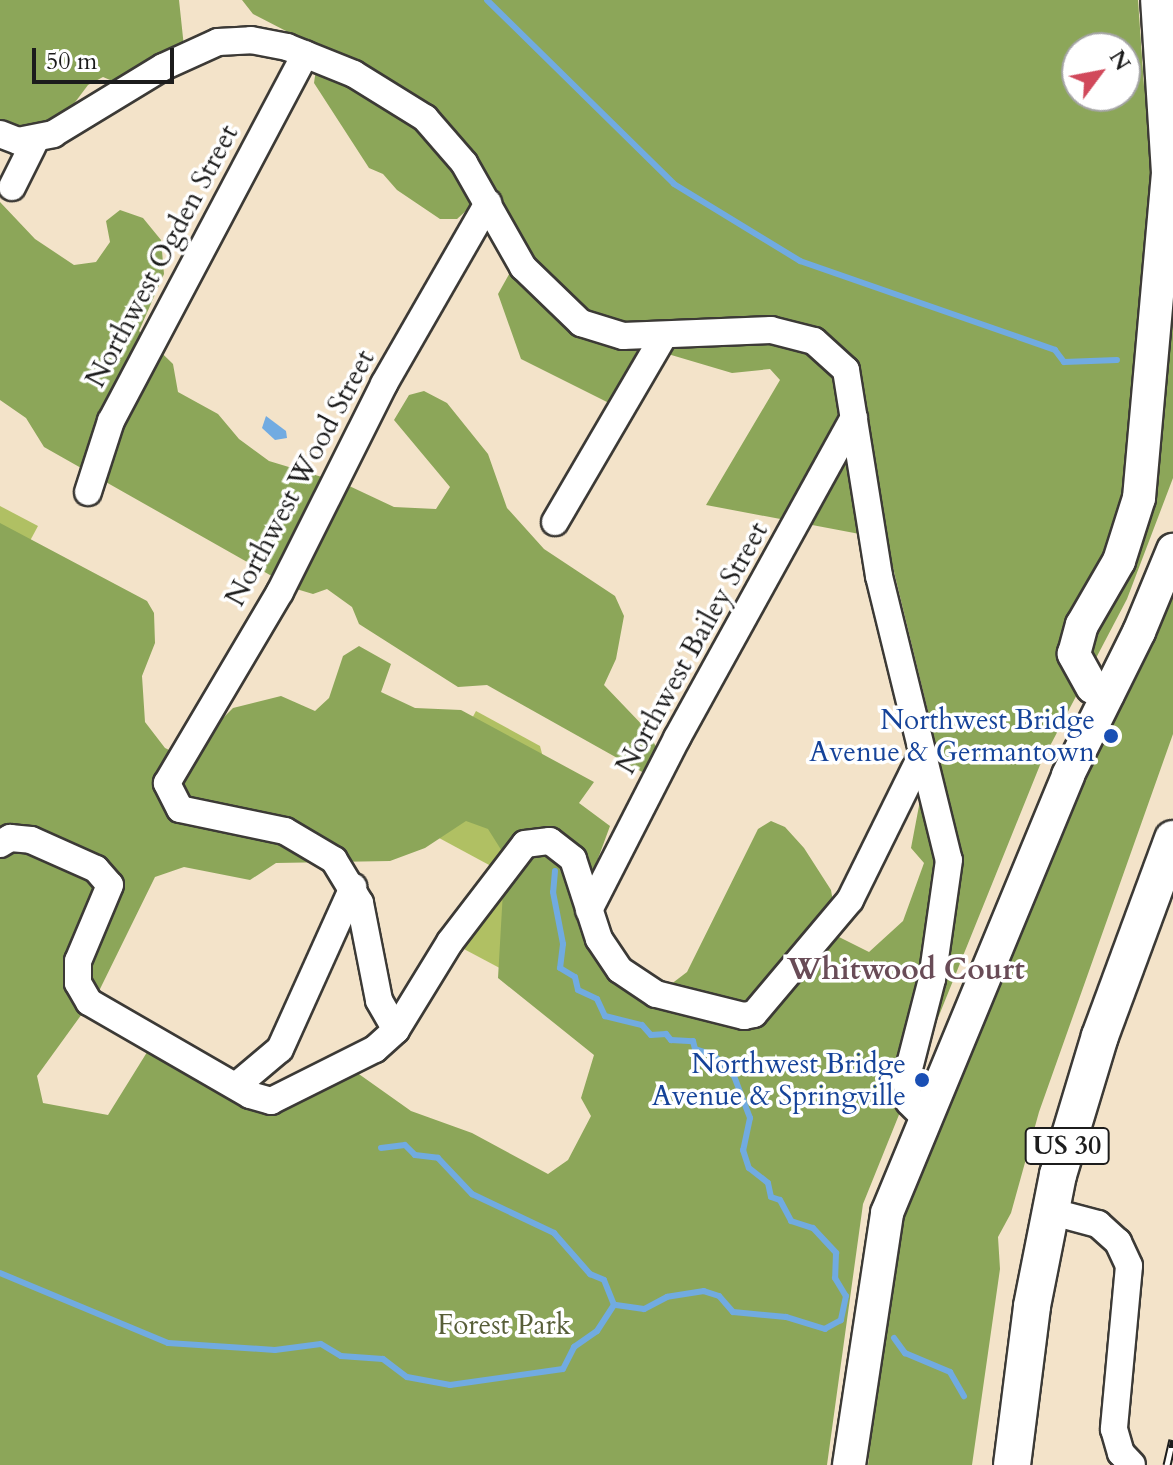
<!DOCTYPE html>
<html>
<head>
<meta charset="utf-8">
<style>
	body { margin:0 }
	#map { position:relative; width:1173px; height:1465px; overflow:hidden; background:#f3e3c9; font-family:Cardo,serif }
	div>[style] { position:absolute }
	.green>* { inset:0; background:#b0c063 }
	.forest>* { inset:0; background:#8ca659 }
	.water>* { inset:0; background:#71abe1 }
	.stream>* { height:6px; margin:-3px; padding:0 3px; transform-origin:3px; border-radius:3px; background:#71abe1 }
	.roads { filter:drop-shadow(2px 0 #3c3a36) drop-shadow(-2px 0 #3c3a36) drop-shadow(0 2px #3c3a36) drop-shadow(0 -2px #3c3a36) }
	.minor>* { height:26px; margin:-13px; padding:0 13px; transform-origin:13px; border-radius:13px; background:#fff }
	.major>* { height:32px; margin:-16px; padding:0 16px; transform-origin:16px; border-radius:16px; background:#fff }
	.highway>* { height:36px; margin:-18px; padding:0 18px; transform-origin:18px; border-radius:18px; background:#fff }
	.rail>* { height:9px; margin-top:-4.5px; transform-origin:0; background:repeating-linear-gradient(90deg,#fff 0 18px,#1c1c1c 0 36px); box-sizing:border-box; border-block:2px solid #1c1c1c }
	.dots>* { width:22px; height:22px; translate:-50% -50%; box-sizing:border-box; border:4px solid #fff; border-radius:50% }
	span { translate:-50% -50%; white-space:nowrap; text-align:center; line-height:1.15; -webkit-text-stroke:7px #fff; paint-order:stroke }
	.shield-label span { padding:2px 6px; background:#fff; border:2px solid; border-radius:6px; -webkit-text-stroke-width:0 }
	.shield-label { font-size:26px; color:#1c1c1c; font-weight:700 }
	.street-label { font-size:28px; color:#1c1c1c }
	.transit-label { font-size:28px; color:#164399 }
	.right { translate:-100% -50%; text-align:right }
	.park-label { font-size:28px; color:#575e38 }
	.neighbourhood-label { font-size:30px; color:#694c57; font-weight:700 }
	.north { position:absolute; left:1061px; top:32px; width:80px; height:80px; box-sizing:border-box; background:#fff; border:2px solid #a4a4a4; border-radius:50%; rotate:58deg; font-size:22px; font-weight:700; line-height:32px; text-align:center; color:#1c1c1c }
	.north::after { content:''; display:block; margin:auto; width:28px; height:36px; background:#d1495b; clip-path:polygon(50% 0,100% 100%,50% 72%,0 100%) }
	.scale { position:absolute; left:32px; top:48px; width:142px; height:36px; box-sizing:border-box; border:4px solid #1c1c1c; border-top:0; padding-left:10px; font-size:24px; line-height:28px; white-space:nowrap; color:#1c1c1c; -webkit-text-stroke:6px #fff; paint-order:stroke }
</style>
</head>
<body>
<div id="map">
	<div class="green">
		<i style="clip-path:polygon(0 506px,38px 526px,4px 589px,0 588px)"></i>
		<i style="clip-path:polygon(476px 711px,540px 746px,545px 765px,517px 831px,491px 866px,415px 825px)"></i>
		<i style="clip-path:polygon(529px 859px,526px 982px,462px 948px)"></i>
	</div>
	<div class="forest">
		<i style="clip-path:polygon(0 0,179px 0,184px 47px,136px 91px,103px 77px,88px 85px,55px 129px,0 131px)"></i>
		<i style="clip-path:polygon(evenodd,242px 0,1138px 0,1144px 86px,1173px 90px,1173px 478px,1127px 599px,1040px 765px,863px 1204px,827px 1465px,0 1465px,0 523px,147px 601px,154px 613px,155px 643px,142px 676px,145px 722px,165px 748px,194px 762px,212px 729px,233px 708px,281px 696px,315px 711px,329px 698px,343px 656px,359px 646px,391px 664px,381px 692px,415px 708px,461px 710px,594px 782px,579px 803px,610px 826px,592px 875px,608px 940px,627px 966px,666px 988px,687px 972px,758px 829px,771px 821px,785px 827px,804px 848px,831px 890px,839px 937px,869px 952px,903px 921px,924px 863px,911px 848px,933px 732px,886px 539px,706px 505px,780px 380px,770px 369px,732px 373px,651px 349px,613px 405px,521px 359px,498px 294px,523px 249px,487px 192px,457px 219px,440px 219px,397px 190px,383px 174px,369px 168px,314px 83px,319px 48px,253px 14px,242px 0,1077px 48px,1125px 48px,1125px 96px,1077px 96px,1077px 48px,242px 0,466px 821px,488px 829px,505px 856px,498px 978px,594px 1055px,581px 1098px,591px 1116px,568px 1160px,548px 1174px,472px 1133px,411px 1111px,356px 1072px,263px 1110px,149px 1049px,108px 1115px,43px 1103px,37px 1076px,100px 989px,155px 877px,184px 867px,250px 880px,276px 863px,390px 861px,425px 848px,466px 821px)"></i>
		<i style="clip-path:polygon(0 202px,35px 239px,74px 265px,96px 262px,110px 242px,106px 221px,120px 210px,143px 218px,161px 240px,164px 274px,139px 331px,173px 364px,178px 392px,218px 414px,239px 439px,269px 461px,345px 484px,394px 507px,436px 509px,450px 487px,394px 420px,409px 395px,424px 391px,447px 403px,488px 454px,507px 508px,544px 549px,615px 596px,624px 616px,616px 659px,604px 685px,648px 731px,656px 747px,644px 773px,487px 685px,458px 687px,359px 624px,352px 607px,327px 589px,313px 594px,293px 588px,44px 447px,26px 418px,0 400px)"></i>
		<i style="clip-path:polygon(1173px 585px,1173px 734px,1039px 1112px,1011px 1213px,998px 1237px,1000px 1269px,972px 1465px,868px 1465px,880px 1337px,905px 1201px,1074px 780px)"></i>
	</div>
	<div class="water">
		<i style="clip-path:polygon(266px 416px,286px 431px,287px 438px,275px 440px,262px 428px)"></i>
	</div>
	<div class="stream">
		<i style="left:487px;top:0;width:262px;rotate:44.5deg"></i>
		<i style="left:674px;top:184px;width:148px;rotate:31.4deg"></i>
		<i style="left:800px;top:261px;width:270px;rotate:19.2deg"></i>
		<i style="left:1055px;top:350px;width:15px;rotate:53deg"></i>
		<i style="left:1064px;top:362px;width:53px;rotate:-2.2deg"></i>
		<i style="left:555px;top:871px;width:21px;rotate:95deg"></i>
		<i style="left:553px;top:892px;width:53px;rotate:79.1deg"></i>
		<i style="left:563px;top:944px;width:24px;rotate:97deg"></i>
		<i style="left:560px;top:968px;width:17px;rotate:31deg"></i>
		<i style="left:575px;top:977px;width:13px;rotate:77deg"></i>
		<i style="left:578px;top:990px;width:21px;rotate:25deg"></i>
		<i style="left:597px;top:999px;width:19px;rotate:65deg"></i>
		<i style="left:605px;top:1016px;width:38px;rotate:14deg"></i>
		<i style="left:642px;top:1025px;width:13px;rotate:48deg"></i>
		<i style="left:651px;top:1035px;width:15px;rotate:-4deg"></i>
		<i style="left:666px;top:1034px;width:8px;rotate:50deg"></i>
		<i style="left:671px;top:1040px;width:22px;rotate:3deg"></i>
		<i style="left:693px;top:1041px;width:8px;rotate:76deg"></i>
		<i style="left:695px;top:1049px;width:20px;rotate:18deg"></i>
		<i style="left:714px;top:1055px;width:29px;rotate:46deg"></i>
		<i style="left:734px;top:1076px;width:45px;rotate:69.1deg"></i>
		<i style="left:750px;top:1118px;width:33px;rotate:102deg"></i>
		<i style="left:743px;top:1150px;width:19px;rotate:72deg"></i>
		<i style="left:749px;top:1168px;width:24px;rotate:38deg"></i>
		<i style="left:768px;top:1183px;width:14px;rotate:78deg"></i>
		<i style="left:771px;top:1197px;width:9px;rotate:18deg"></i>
		<i style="left:780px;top:1200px;width:24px;rotate:62deg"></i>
		<i style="left:791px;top:1221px;width:23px;rotate:18deg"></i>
		<i style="left:813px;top:1228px;width:34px;rotate:47deg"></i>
		<i style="left:836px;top:1253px;width:25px;rotate:92deg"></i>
		<i style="left:835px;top:1278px;width:21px;rotate:59deg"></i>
		<i style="left:846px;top:1296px;width:25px;rotate:102deg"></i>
		<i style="left:841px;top:1320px;width:18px;rotate:151deg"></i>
		<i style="left:825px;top:1329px;width:41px;rotate:-162.9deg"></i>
		<i style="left:786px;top:1317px;width:53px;rotate:-174.6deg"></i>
		<i style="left:733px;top:1312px;width:21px;rotate:-131deg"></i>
		<i style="left:719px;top:1296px;width:16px;rotate:-162deg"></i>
		<i style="left:704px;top:1291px;width:37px;rotate:171deg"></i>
		<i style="left:667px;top:1297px;width:26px;rotate:152deg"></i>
		<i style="left:644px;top:1309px;width:30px;rotate:-172deg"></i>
		<i style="left:381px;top:1148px;width:24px;rotate:-7deg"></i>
		<i style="left:405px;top:1145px;width:14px;rotate:45deg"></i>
		<i style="left:415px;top:1155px;width:23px;rotate:7deg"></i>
		<i style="left:438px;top:1158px;width:50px;rotate:46.6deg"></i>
		<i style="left:472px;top:1194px;width:91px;rotate:25.4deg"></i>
		<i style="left:554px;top:1233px;width:55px;rotate:48.7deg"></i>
		<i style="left:590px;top:1274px;width:15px;rotate:23deg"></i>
		<i style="left:604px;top:1280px;width:27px;rotate:68deg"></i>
		<i style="left:0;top:1273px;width:182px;rotate:22.6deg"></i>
		<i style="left:168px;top:1343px;width:107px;rotate:3.7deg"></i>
		<i style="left:275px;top:1350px;width:46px;rotate:-7.4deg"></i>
		<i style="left:321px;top:1344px;width:23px;rotate:31deg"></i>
		<i style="left:341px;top:1356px;width:42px;rotate:4.1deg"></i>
		<i style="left:383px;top:1359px;width:30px;rotate:37deg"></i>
		<i style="left:407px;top:1377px;width:44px;rotate:10.5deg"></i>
		<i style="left:450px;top:1385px;width:114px;rotate:-8.1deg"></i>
		<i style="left:563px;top:1369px;width:25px;rotate:-63deg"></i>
		<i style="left:574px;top:1347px;width:28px;rotate:-35deg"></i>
		<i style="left:597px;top:1331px;width:31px;rotate:-57deg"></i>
		<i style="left:894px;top:1338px;width:19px;rotate:54deg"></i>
		<i style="left:905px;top:1353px;width:49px;rotate:22.9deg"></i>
		<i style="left:950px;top:1372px;width:28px;rotate:60deg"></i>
	</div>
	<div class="roads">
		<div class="minor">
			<i style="left:0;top:134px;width:19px;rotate:21deg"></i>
			<i style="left:18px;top:141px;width:36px;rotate:-11deg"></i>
			<i style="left:53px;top:134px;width:129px;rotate:-31.3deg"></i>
			<i style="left:163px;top:67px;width:60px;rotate:-24.4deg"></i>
			<i style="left:218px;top:42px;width:33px;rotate:-3deg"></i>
			<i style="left:251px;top:40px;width:37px;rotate:11deg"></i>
			<i style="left:287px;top:47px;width:72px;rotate:21.9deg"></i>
			<i style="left:354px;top:74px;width:84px;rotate:31.8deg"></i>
			<i style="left:425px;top:118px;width:60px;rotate:49.1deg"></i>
			<i style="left:464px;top:163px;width:120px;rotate:60.4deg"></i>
			<i style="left:523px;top:267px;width:81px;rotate:44deg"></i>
			<i style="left:581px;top:323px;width:44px;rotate:17.2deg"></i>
			<i style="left:623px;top:336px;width:148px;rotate:-2.3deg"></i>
			<i style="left:771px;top:330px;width:44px;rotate:14.3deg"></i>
			<i style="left:814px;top:341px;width:43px;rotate:42.2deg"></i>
			<i style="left:846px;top:370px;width:209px;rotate:80.9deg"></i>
			<i style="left:879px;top:576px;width:292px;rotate:76.2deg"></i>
			<i style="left:949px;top:860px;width:120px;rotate:98.1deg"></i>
			<i style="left:932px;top:979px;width:104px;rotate:104.4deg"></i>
			<i style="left:906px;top:1080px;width:22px;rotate:82deg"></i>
			<i style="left:909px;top:1102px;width:21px;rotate:45deg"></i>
			<i style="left:12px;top:187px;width:51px;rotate:-63.4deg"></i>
			<i style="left:88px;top:492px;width:75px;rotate:-72.1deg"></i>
			<i style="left:111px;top:421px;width:415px;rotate:-62.1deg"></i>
			<i style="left:555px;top:522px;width:214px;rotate:-59.7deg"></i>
			<i style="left:0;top:844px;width:12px;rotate:-31deg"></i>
			<i style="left:10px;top:838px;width:21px;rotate:5deg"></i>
			<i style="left:31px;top:840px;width:71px;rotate:24deg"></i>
			<i style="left:96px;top:869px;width:21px;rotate:49deg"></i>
			<i style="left:110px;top:885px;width:82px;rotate:112.8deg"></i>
			<i style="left:78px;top:961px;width:22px;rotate:90deg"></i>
			<i style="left:78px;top:983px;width:22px;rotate:60deg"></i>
			<i style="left:89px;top:1002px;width:186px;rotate:30deg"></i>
			<i style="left:250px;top:1095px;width:22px;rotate:16deg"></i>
			<i style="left:271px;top:1101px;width:116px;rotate:-26.6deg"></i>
			<i style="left:375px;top:1049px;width:28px;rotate:-42deg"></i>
			<i style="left:396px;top:1030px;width:103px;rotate:-58.5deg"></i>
			<i style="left:450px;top:942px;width:123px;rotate:-52.6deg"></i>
			<i style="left:525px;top:844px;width:25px;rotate:-7deg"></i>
			<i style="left:550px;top:841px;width:29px;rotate:38deg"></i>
			<i style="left:573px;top:859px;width:84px;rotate:72deg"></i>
			<i style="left:599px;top:939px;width:37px;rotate:56deg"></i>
			<i style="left:620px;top:970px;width:43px;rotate:33.7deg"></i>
			<i style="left:656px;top:994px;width:91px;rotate:14deg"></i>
			<i style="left:744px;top:1016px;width:10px;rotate:-11deg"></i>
			<i style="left:754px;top:1014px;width:149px;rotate:-49.9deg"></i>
			<i style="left:850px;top:900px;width:163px;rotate:-63.7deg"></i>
			<i style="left:589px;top:910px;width:193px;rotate:-62.9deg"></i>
			<i style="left:677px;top:738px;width:366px;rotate:-61.1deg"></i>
			<i style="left:396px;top:1030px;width:34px;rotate:-120deg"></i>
			<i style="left:379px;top:1000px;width:99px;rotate:-101.1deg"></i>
			<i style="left:360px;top:903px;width:50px;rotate:-121.2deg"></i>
			<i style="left:334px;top:860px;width:57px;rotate:-149.4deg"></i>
			<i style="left:285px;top:831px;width:107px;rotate:-168.2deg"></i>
			<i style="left:180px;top:809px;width:29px;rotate:-117deg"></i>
			<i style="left:167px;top:783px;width:222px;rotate:-59.4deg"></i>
			<i style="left:280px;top:592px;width:233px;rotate:-63.4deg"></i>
			<i style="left:384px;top:384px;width:209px;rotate:-60.1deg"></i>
			<i style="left:236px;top:1086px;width:57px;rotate:-40.1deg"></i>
			<i style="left:280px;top:1049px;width:178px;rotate:-65.7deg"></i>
			<i style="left:1049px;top:1211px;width:51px;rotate:14.9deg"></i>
			<i style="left:1098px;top:1224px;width:27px;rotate:42deg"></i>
			<i style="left:1118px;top:1242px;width:26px;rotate:65deg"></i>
			<i style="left:1129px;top:1266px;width:164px;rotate:95.3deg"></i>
			<i style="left:1114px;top:1429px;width:25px;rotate:74deg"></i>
			<i style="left:1121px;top:1453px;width:16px;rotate:47deg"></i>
		</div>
		<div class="major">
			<i style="left:1108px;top:694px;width:17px;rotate:-156deg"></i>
			<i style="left:1092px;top:687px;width:38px;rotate:-119deg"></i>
			<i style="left:1074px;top:654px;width:30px;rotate:-75deg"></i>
			<i style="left:1082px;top:625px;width:74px;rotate:-60deg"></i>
			<i style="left:1119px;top:561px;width:66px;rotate:-72.4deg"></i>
			<i style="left:1139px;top:498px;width:326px;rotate:-84.9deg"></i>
			<i style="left:1168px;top:173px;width:173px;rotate:-93.6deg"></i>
			<i style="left:849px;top:1465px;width:255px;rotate:-81.4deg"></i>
			<i style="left:887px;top:1213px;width:474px;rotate:-67.5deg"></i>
			<i style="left:1068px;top:775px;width:160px;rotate:-63.6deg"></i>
			<i style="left:1139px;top:632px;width:89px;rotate:-67.5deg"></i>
		</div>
		<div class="highway">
			<i style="left:1012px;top:1465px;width:160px;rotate:-82.8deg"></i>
			<i style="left:1032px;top:1306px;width:134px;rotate:-78.8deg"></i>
			<i style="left:1058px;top:1175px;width:145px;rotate:-73.2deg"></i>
			<i style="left:1100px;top:1036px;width:210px;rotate:-69.7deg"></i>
		</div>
	</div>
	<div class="rail">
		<i style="left:1167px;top:1465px;width:26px;rotate:-77deg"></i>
	</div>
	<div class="dots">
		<i style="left:1111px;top:736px;background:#1a4fb4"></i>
		<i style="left:922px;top:1080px;background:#1a4fb4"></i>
	</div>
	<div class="shield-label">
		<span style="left:1067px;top:1146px">US 30</span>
	</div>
	<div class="street-label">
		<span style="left:162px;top:256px;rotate:-62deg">Northwest Ogden Street</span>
		<span style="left:300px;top:478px;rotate:-62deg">Northwest Wood Street</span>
		<span style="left:692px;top:648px;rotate:-61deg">Northwest Bailey Street</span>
	</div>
	<div class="transit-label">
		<span class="right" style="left:1095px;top:736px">Northwest Bridge<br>Avenue &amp; Germantown</span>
		<span class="right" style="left:906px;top:1080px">Northwest Bridge<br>Avenue &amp; Springville</span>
	</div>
	<div class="park-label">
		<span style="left:504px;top:1325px">Forest Park</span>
	</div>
	<div class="neighbourhood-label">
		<span style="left:906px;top:970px">Whitwood Court</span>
	</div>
	<div class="north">N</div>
	<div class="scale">50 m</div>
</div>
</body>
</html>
